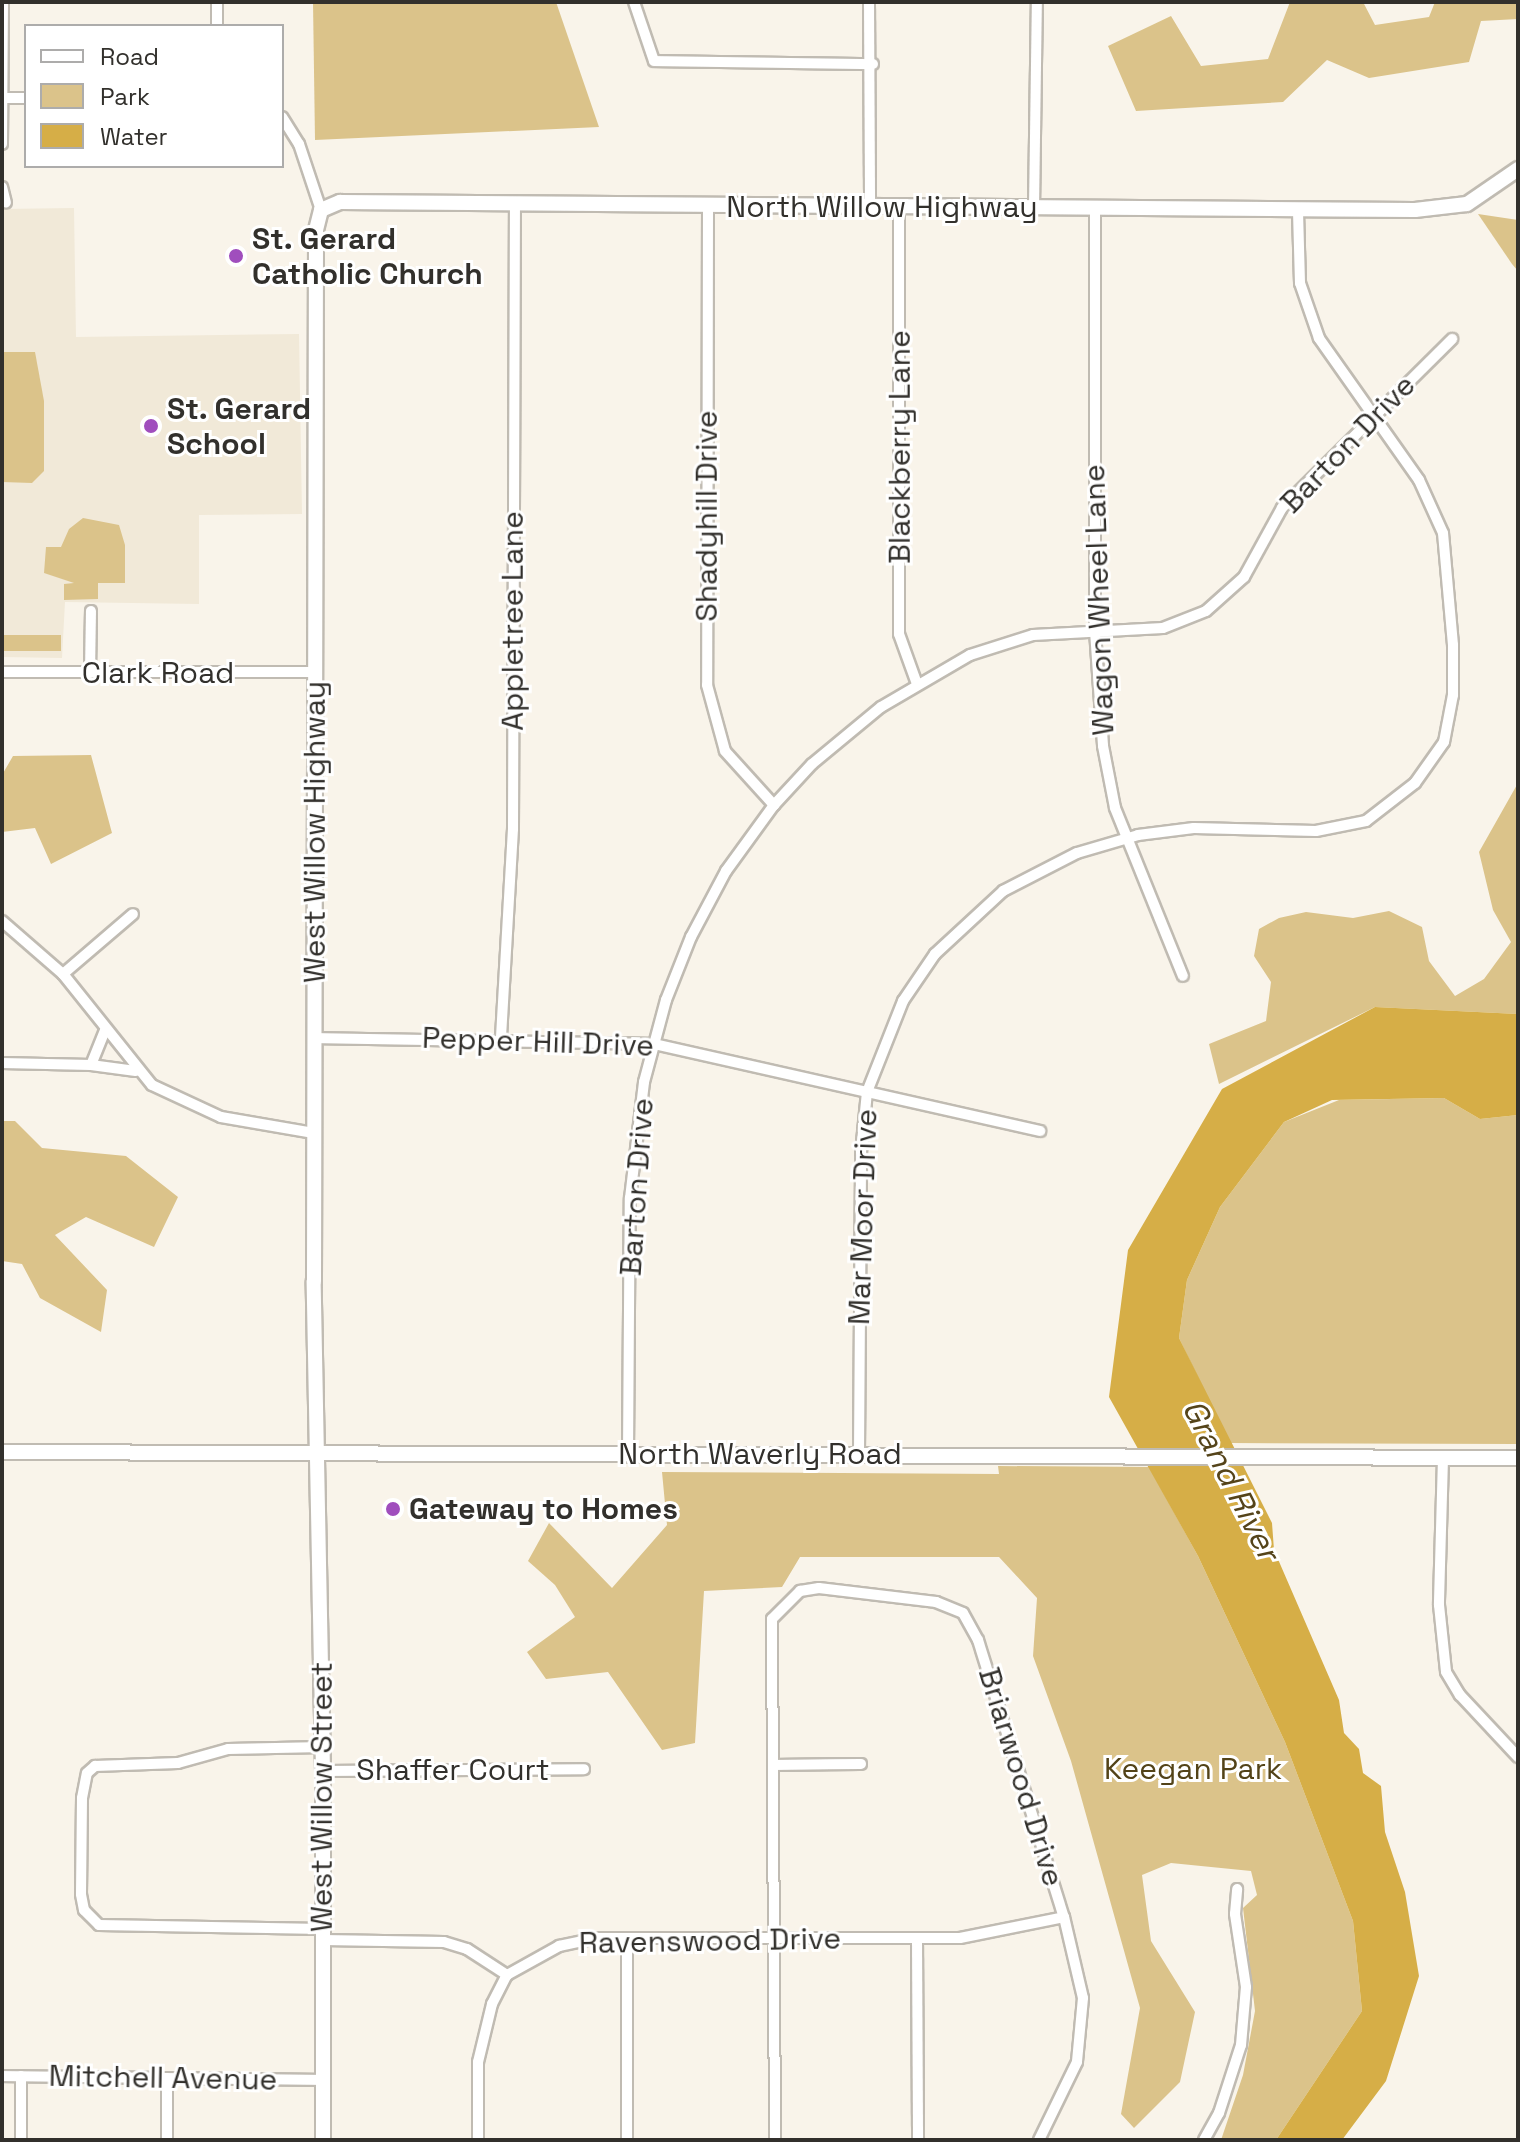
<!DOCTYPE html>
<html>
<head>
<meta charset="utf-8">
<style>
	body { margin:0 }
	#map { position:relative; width:1520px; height:2142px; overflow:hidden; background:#f9f4ea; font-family:"Space Grotesk",sans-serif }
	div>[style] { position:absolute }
	.built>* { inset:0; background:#f1e9d8 }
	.green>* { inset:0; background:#dbc38a }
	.water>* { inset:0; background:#d6ae47 }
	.roads { filter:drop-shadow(2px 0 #c0bbb2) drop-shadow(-2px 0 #c0bbb2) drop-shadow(0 2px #c0bbb2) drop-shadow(0 -2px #c0bbb2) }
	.street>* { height:10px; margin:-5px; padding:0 5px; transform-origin:5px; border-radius:5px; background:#fff }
	.secondary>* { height:14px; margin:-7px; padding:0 7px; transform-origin:7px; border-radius:7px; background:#fff }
	.dots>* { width:22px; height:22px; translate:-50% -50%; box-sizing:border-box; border:4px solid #fff; border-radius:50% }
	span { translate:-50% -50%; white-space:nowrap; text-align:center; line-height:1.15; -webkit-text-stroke:6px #fff; paint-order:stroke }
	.street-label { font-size:30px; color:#32302c }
	.poi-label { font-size:30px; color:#32302c; font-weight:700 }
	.left { translate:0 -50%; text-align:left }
	.park-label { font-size:30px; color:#534318 }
	.water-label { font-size:32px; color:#55441a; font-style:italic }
	.frame { position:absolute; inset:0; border:4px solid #32302c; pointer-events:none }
	.legend { position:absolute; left:24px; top:24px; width:260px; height:144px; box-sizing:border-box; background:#fff; border:2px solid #adacab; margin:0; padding:10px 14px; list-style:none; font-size:24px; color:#32302c }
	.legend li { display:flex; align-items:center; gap:16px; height:40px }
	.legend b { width:40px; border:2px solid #adacab }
</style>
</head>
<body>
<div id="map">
	<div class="built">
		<i style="clip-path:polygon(74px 208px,76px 337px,299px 334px,302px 514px,199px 515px,199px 604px,65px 602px,62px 658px,2px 657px,2px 209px)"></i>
	</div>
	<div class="green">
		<i style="clip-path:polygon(313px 2px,556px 2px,599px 127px,315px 140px)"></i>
		<i style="clip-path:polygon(1290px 2px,1363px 2px,1375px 25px,1429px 17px,1435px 2px,1518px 2px,1518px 19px,1481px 21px,1469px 62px,1369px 78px,1327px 60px,1283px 102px,1136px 111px,1108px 46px,1171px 16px,1201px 66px,1268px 59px)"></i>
		<i style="clip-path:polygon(1478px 214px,1518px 220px,1518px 271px,1512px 264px)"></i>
		<i style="clip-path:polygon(2px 352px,35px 352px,44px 401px,44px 471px,32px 483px,2px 482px)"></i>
		<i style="clip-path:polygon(83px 518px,119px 525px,125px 545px,125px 583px,98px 583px,98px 599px,64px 600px,64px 584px,74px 583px,44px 573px,46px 547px,61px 547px,69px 529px)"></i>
		<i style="clip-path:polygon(2px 635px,61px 635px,61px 651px,2px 651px)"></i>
		<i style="clip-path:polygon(91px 755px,112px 833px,51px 864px,35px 828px,2px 832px,2px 775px,13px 756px)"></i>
		<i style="clip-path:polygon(1518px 783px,1518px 1014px,1375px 1007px,1219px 1084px,1209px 1044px,1266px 1021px,1271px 982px,1254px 956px,1259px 929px,1279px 918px,1306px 912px,1353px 918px,1389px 911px,1422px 927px,1429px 961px,1455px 996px,1484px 979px,1511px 942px,1493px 910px,1479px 852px)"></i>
		<i style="clip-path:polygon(1444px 1098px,1480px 1119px,1518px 1115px,1518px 1444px,1230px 1443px,1179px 1338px,1187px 1280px,1220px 1207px,1284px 1122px,1339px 1100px)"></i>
		<i style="clip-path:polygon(2px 1121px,15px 1121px,42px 1148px,126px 1156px,178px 1197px,154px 1247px,86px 1217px,55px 1235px,107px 1290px,101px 1332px,40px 1298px,22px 1264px,2px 1261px)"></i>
		<i style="clip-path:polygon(998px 1466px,1149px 1467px,1198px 1556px,1285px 1742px,1353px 1921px,1362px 2011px,1276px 2140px,1221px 2140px,1243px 2075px,1255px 2011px,1243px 1908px,1257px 1895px,1251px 1871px,1171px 1863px,1142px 1875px,1151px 1941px,1195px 2012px,1180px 2082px,1134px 2128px,1121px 2114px,1140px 2008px,1071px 1761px,1033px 1656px,1037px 1598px,999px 1557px,800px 1557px,782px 1587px,704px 1591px,695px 1743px,662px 1750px,608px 1672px,546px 1679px,527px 1652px,575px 1617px,555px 1585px,528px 1561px,549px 1523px,612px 1588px,667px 1525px,662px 1472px,999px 1474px)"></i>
	</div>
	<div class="water">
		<i style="clip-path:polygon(1375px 1007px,1518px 1014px,1518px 1115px,1480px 1119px,1444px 1098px,1332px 1100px,1284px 1122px,1220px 1207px,1187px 1280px,1179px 1338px,1272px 1523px,1274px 1550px,1339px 1700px,1344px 1733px,1359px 1749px,1363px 1773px,1381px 1786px,1385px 1832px,1405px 1892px,1419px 1976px,1386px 2081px,1342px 2140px,1276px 2140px,1362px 2011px,1353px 1921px,1285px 1742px,1198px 1556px,1109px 1397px,1128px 1250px,1222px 1089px)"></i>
	</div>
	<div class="roads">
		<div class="street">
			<i style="left:217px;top:2px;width:24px;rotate:90deg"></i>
			<i style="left:634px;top:2px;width:62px;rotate:71.3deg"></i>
			<i style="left:654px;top:61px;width:219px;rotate:0.8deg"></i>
			<i style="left:869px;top:2px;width:205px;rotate:89.7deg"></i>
			<i style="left:2px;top:98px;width:24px"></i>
			<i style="left:282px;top:117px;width:32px;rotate:58deg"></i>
			<i style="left:299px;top:144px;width:70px;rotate:71.6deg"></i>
			<i style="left:2px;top:144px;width:142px;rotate:-89.6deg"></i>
			<i style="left:2px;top:187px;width:16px;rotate:76deg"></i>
			<i style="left:708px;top:205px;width:480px;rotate:90.1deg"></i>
			<i style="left:707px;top:685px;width:68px;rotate:74.7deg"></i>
			<i style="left:725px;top:751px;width:73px;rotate:47.8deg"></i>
			<i style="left:899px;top:207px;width:427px;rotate:90deg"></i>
			<i style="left:899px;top:634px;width:53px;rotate:70.2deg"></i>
			<i style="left:1034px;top:208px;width:206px;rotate:-89.2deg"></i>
			<i style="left:1095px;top:208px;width:423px;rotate:90deg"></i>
			<i style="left:1095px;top:631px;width:115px;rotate:86deg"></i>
			<i style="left:1103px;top:746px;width:63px;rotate:79deg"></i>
			<i style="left:1115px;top:808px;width:181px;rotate:68deg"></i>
			<i style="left:2px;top:672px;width:312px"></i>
			<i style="left:90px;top:673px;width:62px;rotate:-89.1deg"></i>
			<i style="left:2px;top:921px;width:81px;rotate:41deg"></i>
			<i style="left:63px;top:974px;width:142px;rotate:51.3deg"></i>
			<i style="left:152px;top:1085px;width:76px;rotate:24.9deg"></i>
			<i style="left:221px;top:1117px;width:94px;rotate:9.8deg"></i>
			<i style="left:63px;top:974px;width:92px;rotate:-40.6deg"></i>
			<i style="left:501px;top:1037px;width:208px;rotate:-86.7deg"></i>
			<i style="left:513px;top:829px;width:625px;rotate:-89.82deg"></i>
			<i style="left:315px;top:1038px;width:339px;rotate:1deg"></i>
			<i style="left:654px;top:1044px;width:396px;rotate:12.7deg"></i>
			<i style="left:2px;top:1063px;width:89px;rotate:1.3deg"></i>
			<i style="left:91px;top:1065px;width:45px;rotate:7.6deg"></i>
			<i style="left:91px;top:1065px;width:37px;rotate:-68deg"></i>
			<i style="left:859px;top:1453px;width:301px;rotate:-89.6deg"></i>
			<i style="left:861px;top:1152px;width:60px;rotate:-84.3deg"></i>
			<i style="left:867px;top:1092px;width:98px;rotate:-68.4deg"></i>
			<i style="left:903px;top:1001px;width:57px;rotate:-55.8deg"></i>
			<i style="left:935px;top:954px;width:93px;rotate:-42.8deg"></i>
			<i style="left:1003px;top:891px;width:83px;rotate:-27.2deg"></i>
			<i style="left:1077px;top:853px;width:64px;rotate:-16.4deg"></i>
			<i style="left:1138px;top:835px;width:56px;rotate:-7.1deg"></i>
			<i style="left:1194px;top:828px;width:122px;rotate:1.4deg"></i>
			<i style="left:1316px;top:831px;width:51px;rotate:-11.3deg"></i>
			<i style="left:1366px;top:821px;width:62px;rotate:-37.8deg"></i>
			<i style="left:1415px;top:783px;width:50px;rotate:-54.7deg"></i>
			<i style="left:1444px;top:742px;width:48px;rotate:-79.2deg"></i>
			<i style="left:1453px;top:695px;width:50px;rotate:-90deg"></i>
			<i style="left:1453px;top:645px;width:112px;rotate:-95.1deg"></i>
			<i style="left:1443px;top:533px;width:58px;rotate:-114.4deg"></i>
			<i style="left:1419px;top:480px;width:174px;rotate:-125.2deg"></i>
			<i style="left:1319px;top:338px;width:58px;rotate:-109.1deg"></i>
			<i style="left:1300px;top:283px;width:73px;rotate:-91.6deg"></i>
			<i style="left:628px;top:1454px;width:256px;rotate:-89.6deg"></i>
			<i style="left:630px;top:1198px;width:117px;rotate:-83.1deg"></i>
			<i style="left:644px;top:1082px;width:85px;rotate:-75deg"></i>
			<i style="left:666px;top:1000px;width:68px;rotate:-68.4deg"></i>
			<i style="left:691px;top:937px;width:75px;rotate:-62.1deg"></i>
			<i style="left:726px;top:871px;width:82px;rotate:-54deg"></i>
			<i style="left:774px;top:805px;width:56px;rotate:-47.2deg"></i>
			<i style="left:812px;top:764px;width:89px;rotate:-39.6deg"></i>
			<i style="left:881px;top:707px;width:103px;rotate:-30.3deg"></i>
			<i style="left:970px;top:655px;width:66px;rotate:-17.6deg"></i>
			<i style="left:1033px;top:635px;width:130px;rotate:-3.1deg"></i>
			<i style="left:1163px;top:628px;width:46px;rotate:-21.6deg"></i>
			<i style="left:1206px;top:611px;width:51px;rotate:-41.8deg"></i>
			<i style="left:1244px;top:577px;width:79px;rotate:-61.2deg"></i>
			<i style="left:1282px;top:508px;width:240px;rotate:-44.8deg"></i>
			<i style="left:1443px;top:1458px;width:147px;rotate:91.6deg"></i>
			<i style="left:1439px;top:1605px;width:67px;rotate:84deg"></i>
			<i style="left:1446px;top:1672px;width:27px;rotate:59deg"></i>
			<i style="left:1460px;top:1695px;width:85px;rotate:46.9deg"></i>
			<i style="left:773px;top:1765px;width:88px;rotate:-0.7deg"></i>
			<i style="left:323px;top:1771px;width:261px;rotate:-0.4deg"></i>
			<i style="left:323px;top:1929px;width:224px;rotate:-179deg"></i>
			<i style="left:99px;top:1925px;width:21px;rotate:-135deg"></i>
			<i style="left:84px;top:1910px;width:16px;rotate:-101deg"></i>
			<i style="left:81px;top:1894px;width:96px;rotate:-89.4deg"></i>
			<i style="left:82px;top:1798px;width:25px;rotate:-79deg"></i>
			<i style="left:87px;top:1773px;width:11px;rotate:-41deg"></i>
			<i style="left:95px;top:1766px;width:83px;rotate:-2.1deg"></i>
			<i style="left:178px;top:1763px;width:52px;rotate:-15.6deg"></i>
			<i style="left:228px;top:1749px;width:95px;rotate:-1.2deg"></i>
			<i style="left:917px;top:1939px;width:201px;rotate:89.7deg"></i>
			<i style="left:323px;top:1940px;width:121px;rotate:0.9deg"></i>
			<i style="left:444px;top:1942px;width:24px;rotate:17deg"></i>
			<i style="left:467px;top:1949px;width:48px;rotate:33deg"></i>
			<i style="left:2px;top:2076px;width:321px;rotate:0.7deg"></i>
			<i style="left:21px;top:2076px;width:64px;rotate:90deg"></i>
			<i style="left:167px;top:2078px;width:62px;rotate:90deg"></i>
			<i style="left:478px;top:2140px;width:78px;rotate:-90deg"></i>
			<i style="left:478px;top:2062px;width:60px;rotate:-76.4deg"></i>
			<i style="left:492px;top:2004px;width:33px;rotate:-63deg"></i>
			<i style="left:507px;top:1975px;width:60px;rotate:-29.1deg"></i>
			<i style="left:559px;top:1946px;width:38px;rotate:-12deg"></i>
			<i style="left:596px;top:1938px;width:364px"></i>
			<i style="left:960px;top:1938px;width:106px;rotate:-11.4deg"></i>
			<i style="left:627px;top:2140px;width:202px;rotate:-90deg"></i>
			<i style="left:775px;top:2140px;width:521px;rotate:-90.33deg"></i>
			<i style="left:772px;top:1619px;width:40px;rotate:-45deg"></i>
			<i style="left:800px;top:1591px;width:19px;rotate:-9deg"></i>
			<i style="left:819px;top:1588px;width:118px;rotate:6.8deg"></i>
			<i style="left:936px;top:1602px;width:29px;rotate:22deg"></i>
			<i style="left:963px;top:1613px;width:31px;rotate:61deg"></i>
			<i style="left:978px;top:1640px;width:290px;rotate:72.8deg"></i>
			<i style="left:1064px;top:1917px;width:83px;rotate:76.8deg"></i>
			<i style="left:1083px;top:1998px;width:64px;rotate:95.4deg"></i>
			<i style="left:1077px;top:2062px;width:87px;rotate:116deg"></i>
			<i style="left:1204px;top:2140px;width:31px;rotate:-61deg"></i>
			<i style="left:1219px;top:2113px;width:71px;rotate:-72.1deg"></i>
			<i style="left:1241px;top:2045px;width:58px;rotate:-85.1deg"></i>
			<i style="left:1246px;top:1987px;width:74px;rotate:-98.6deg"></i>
			<i style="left:1235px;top:1914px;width:25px;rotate:-85deg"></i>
		</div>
		<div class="secondary">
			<i style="left:2px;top:1452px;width:1516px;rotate:0.23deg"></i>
			<i style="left:323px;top:2140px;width:369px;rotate:-90deg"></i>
			<i style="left:323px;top:1771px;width:490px;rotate:-91.1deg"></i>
			<i style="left:314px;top:1281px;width:1051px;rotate:-89.89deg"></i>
			<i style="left:316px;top:230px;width:21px;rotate:-76deg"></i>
			<i style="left:321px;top:210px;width:21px;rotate:-23deg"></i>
			<i style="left:340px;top:202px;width:1075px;rotate:0.43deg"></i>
			<i style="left:1415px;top:210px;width:52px;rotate:-6.6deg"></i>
			<i style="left:1467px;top:204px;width:62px;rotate:-34.5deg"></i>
		</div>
	</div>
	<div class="dots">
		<i style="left:236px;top:256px;background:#a04ebd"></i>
		<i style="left:151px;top:426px;background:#a04ebd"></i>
		<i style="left:393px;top:1509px;background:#a04ebd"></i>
	</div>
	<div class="street-label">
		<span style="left:882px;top:207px">North Willow Highway</span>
		<span style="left:1348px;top:444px;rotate:-46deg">Barton Drive</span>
		<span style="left:900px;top:447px;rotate:-90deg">Blackberry Lane</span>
		<span style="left:707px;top:516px;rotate:-90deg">Shadyhill Drive</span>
		<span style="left:1099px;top:600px;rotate:-92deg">Wagon Wheel Lane</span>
		<span style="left:513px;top:621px;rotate:-90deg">Appletree Lane</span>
		<span style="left:158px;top:673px">Clark Road</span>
		<span style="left:315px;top:832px;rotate:-90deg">West Willow Highway</span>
		<span style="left:538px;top:1042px;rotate:2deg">Pepper Hill Drive</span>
		<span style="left:637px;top:1187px;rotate:-86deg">Barton Drive</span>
		<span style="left:863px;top:1217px;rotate:-88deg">Mar Moor Drive</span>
		<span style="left:760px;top:1454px">North Waverly Road</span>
		<span style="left:453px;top:1770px">Shaffer Court</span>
		<span style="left:1021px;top:1777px;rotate:73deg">Briarwood Drive</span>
		<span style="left:322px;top:1797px;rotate:-90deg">West Willow Street</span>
		<span style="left:710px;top:1941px;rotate:-1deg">Ravenswood Drive</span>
		<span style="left:163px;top:2078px;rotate:1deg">Mitchell Avenue</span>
	</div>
	<div class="poi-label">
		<span class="left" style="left:252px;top:256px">St. Gerard<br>Catholic Church</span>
		<span class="left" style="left:167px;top:426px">St. Gerard<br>School</span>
		<span class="left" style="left:409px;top:1509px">Gateway to Homes</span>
	</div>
	<div class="park-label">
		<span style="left:1193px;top:1769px">Keegan Park</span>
	</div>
	<div class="water-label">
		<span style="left:1231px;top:1480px;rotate:63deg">Grand River</span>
	</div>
	<div class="frame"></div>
	<ul class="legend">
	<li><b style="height:10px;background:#fff"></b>Road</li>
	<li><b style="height:22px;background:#dbc38a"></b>Park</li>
	<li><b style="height:22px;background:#d6ae47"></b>Water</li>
	</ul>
</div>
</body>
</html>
